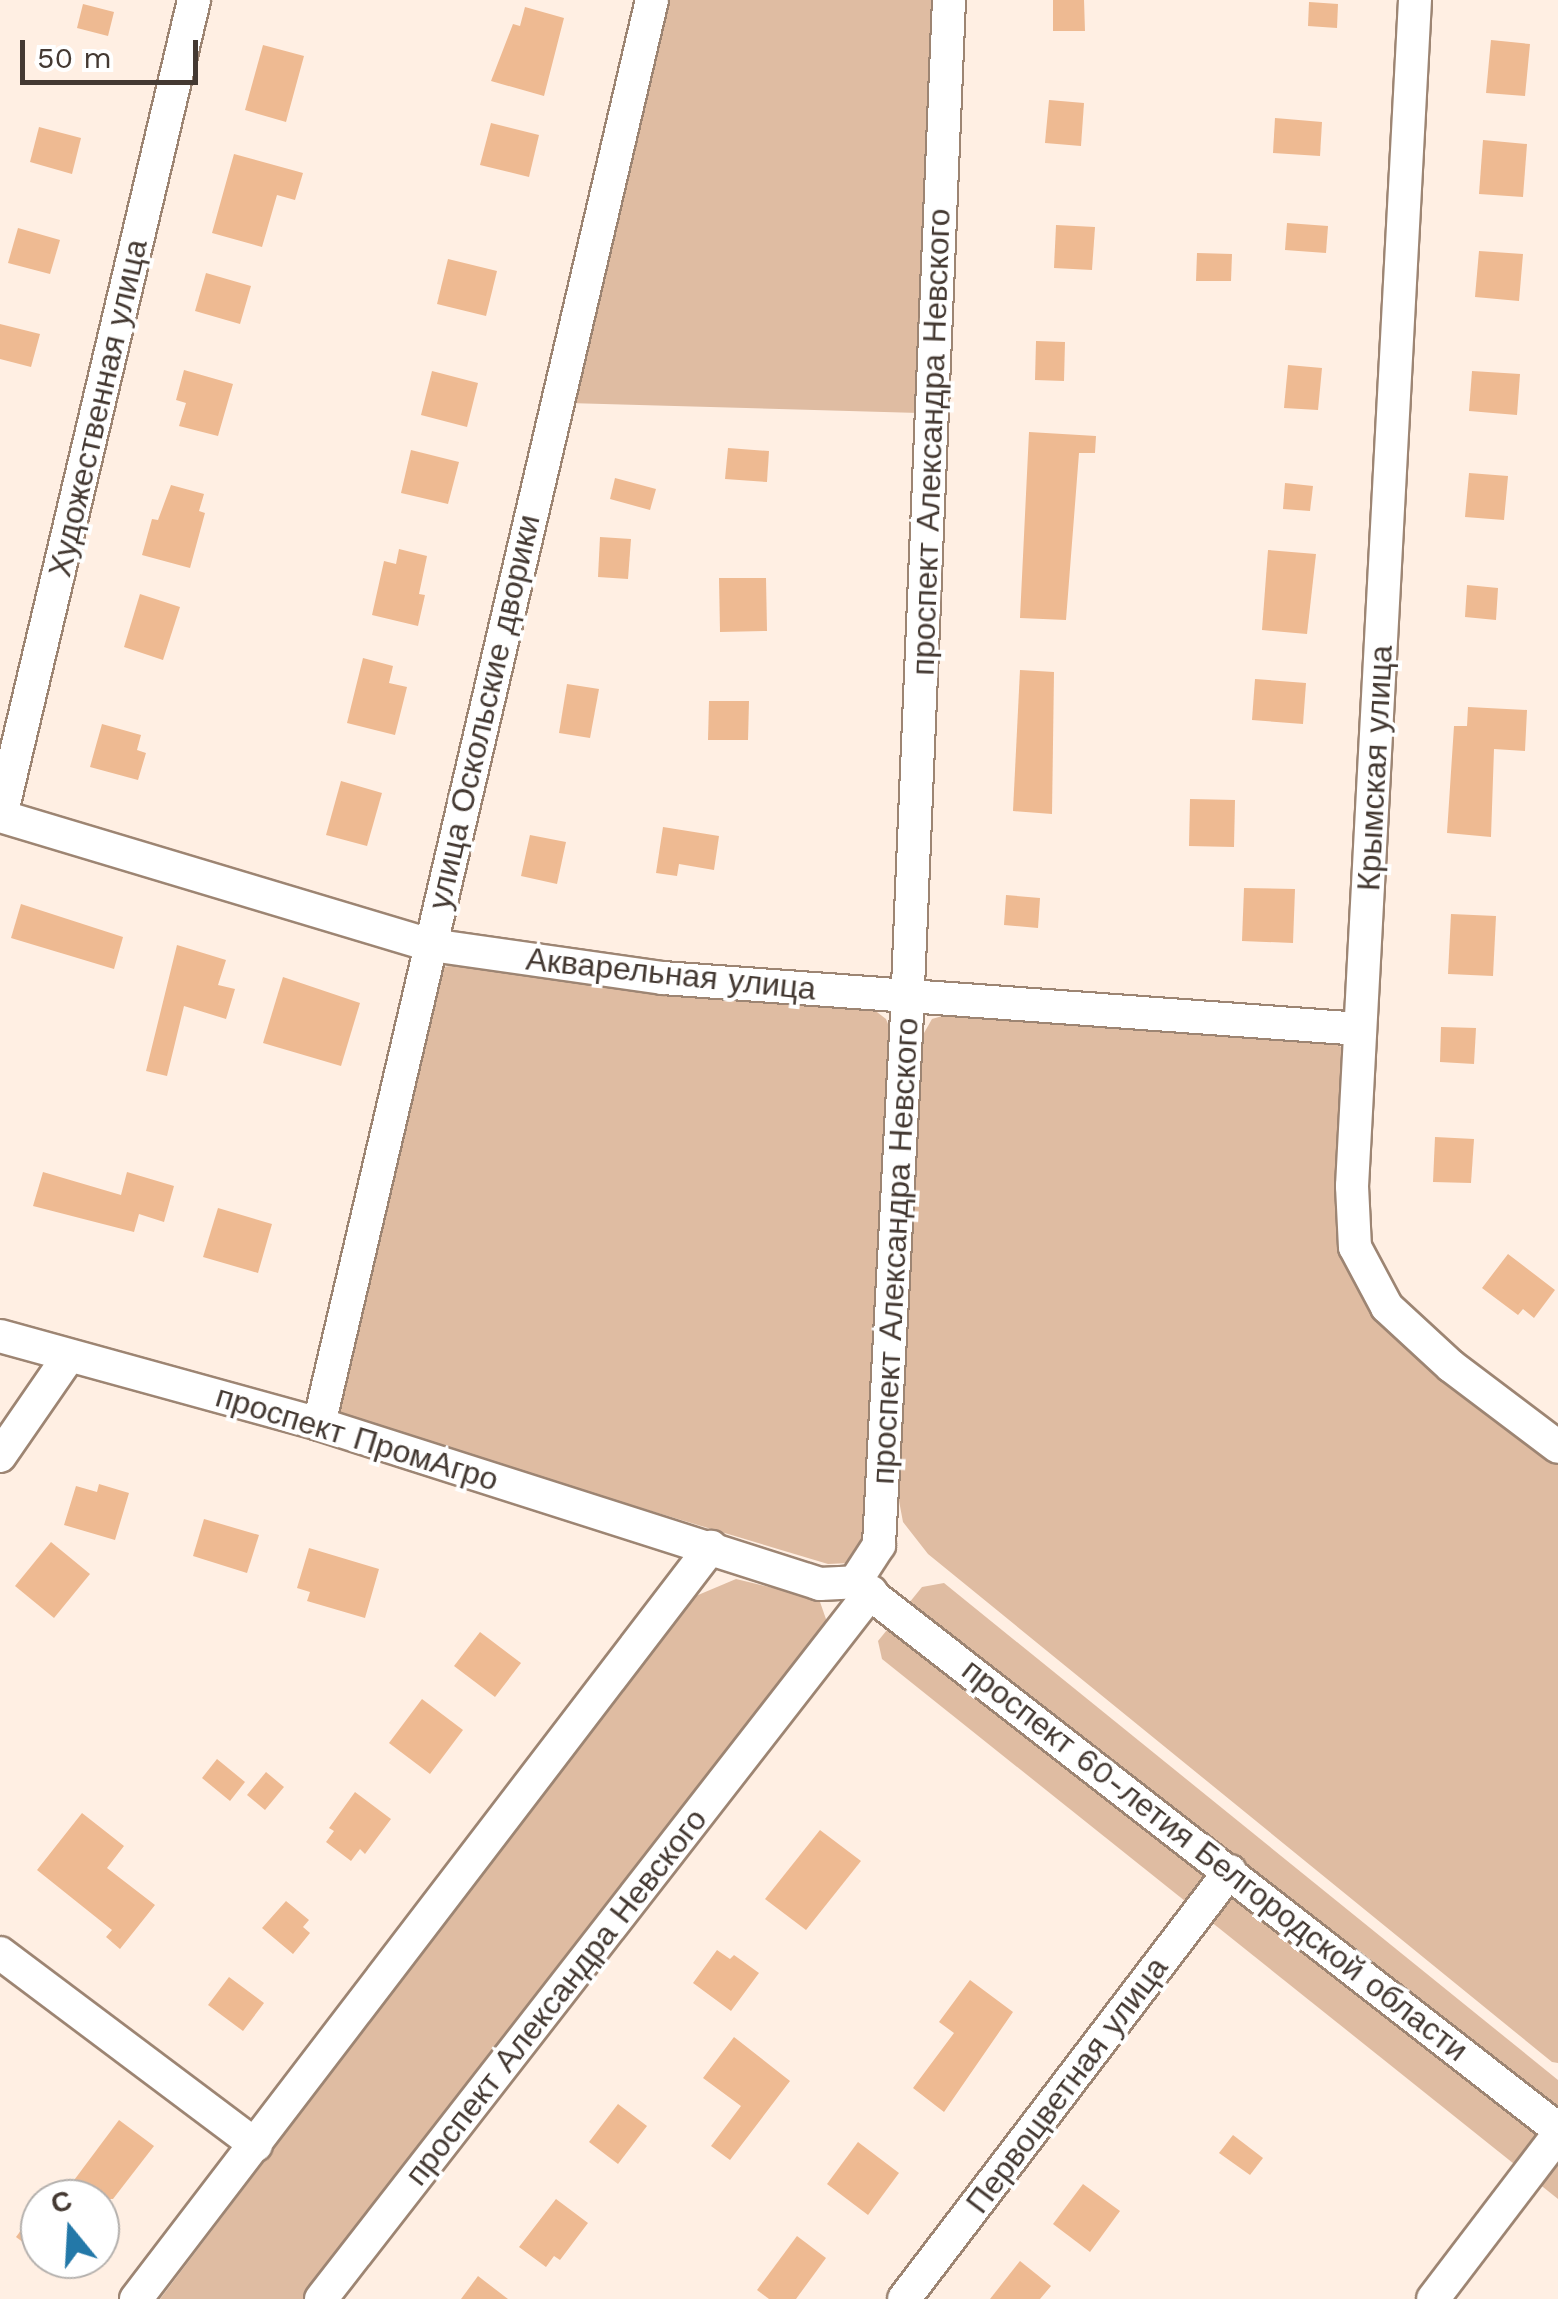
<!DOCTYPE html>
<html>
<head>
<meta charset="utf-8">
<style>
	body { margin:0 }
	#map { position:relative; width:1558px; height:2299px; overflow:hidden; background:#ffefe3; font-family:"Work Sans",sans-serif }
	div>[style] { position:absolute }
	.green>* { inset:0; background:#dfbca2 }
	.building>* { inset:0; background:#eeba92 }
	.roads { filter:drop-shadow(2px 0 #9d8573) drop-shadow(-2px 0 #9d8573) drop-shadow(0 2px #9d8573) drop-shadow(0 -2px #9d8573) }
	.minor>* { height:32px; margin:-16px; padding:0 16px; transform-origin:16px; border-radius:16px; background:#fff }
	span { translate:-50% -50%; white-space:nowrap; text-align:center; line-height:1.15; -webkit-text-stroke:8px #fff; paint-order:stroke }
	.street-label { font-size:32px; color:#443932 }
	.north { position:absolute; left:20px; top:2179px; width:100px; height:100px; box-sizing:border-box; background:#fff; border:2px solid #b4b0ad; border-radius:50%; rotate:342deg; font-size:28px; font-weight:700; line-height:40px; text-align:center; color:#443932 }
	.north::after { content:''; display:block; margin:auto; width:35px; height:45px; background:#2378a8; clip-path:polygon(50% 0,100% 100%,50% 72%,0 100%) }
	.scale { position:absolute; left:20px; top:40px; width:178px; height:45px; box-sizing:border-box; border:5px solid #443932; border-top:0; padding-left:12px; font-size:30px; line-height:35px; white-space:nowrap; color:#443932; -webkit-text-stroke:8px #fff; paint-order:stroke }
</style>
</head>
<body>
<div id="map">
	<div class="green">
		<i style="clip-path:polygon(663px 0,936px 0,919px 413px,568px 403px)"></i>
		<i style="clip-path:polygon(464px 964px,873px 1009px,886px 1019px,892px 1034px,870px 1537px,850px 1563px,828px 1564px,341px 1418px,336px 1402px,433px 984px,443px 967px)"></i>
		<i style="clip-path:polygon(949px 1014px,1325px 1037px,1344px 1049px,1359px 1281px,1558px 1461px,1558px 2063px,1552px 2062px,928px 1554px,903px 1522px,896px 1485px,920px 1040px,932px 1019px)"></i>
		<i style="clip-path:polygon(736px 1579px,819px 1599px,827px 1622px,819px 1641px,309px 2299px,160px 2299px,691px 1598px)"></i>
		<i style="clip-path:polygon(944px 1583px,1558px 2080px,1558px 2199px,882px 1659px,878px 1641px,922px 1587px)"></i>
	</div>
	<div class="building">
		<i style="clip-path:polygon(1053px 0,1084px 0,1085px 31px,1053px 31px)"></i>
		<i style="clip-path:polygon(1309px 2px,1338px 4px,1337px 28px,1308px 26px)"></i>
		<i style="clip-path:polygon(83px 4px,114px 12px,108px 36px,77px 28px)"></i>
		<i style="clip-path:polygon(525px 7px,564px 18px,544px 96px,491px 81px,513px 24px,520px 26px)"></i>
		<i style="clip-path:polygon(1491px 40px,1530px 44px,1525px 96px,1486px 93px)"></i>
		<i style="clip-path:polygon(263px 45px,304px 56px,286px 122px,245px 110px)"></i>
		<i style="clip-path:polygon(1049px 100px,1084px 103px,1081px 146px,1045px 143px)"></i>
		<i style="clip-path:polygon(1275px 118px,1322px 122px,1320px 156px,1273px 153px)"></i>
		<i style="clip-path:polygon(491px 123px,539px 135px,529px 177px,480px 165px)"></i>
		<i style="clip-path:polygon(39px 127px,81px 138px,72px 174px,30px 162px)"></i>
		<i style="clip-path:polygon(1483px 140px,1527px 144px,1523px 197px,1479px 194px)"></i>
		<i style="clip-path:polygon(234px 154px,303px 173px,295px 200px,277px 195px,262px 247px,212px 233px)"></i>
		<i style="clip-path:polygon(1287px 223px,1328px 226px,1326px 253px,1285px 250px)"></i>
		<i style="clip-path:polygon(1056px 225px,1095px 227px,1092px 270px,1054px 268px)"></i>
		<i style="clip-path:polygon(18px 228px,60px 240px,50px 274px,8px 263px)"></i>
		<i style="clip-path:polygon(1479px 251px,1523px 254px,1519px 301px,1475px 297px)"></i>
		<i style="clip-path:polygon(1197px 253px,1232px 254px,1231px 281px,1196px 281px)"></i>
		<i style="clip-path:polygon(448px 259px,497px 271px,486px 316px,437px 304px)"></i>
		<i style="clip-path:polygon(206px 273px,251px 286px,240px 324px,195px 311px)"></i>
		<i style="clip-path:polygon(0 324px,40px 334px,31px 367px,0 359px)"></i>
		<i style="clip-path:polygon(1036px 341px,1065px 342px,1064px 381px,1035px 380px)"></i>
		<i style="clip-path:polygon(1288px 365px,1322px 368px,1318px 410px,1284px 408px)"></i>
		<i style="clip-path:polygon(184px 370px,233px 384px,218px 436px,179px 426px,186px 403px,176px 400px)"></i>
		<i style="clip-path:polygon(432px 371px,478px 383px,467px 427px,421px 415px)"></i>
		<i style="clip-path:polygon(1472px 371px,1520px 374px,1517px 415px,1469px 411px)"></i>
		<i style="clip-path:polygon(1029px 432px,1096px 436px,1095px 453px,1079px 453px,1066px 620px,1020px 618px)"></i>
		<i style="clip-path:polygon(728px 448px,769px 451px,767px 482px,725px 479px)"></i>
		<i style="clip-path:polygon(411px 450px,459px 462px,448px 504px,401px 493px)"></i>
		<i style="clip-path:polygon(1469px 473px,1508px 476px,1504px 520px,1465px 517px)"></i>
		<i style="clip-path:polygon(615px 478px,656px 489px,650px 510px,610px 499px)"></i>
		<i style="clip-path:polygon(1285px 483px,1313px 486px,1310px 511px,1283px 509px)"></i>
		<i style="clip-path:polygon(171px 485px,204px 494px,199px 511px,205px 513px,190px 568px,142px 555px,152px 519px,158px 520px)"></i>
		<i style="clip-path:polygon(600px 537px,631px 539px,628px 579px,598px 577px)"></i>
		<i style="clip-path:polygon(399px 549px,427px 556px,419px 594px,425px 595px,418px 626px,372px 615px,384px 561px,396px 564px)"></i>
		<i style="clip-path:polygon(1268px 550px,1316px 554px,1307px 634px,1262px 630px)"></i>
		<i style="clip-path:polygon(719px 578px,766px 578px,767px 631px,720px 632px)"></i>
		<i style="clip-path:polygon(1467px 585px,1498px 588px,1496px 620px,1465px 617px)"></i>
		<i style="clip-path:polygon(140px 594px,180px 607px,163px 660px,124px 647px)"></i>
		<i style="clip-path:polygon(363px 658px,393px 666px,389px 683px,407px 687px,395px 735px,347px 723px)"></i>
		<i style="clip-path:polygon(1020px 670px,1054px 672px,1052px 814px,1013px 811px)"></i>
		<i style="clip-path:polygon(1255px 679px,1306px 683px,1303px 724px,1252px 720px)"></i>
		<i style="clip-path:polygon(567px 684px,599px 689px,590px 738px,559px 733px)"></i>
		<i style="clip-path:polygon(709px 701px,749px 701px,748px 740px,708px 740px)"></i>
		<i style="clip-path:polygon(1468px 707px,1527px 710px,1525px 751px,1494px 749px,1491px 837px,1447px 833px,1454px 726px,1467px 726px)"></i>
		<i style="clip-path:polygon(102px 724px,141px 735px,137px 750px,146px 753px,138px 780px,90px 767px)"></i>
		<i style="clip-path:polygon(341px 781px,382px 793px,367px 846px,326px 835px)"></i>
		<i style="clip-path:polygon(1190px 799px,1235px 800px,1234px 847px,1189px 846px)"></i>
		<i style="clip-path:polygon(663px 827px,719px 836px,714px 870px,679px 864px,677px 876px,656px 873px)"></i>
		<i style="clip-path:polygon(530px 835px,566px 842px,557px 884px,521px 876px)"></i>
		<i style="clip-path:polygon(1244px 888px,1295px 889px,1293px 943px,1242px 941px)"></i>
		<i style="clip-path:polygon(1006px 895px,1040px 898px,1038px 928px,1004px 925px)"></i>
		<i style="clip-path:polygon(21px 904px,123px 937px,114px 969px,11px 938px)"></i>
		<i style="clip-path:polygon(1451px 914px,1496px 916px,1493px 976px,1448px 974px)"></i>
		<i style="clip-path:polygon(177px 945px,226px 960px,218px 985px,235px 989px,226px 1019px,184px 1006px,167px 1076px,146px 1071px)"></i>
		<i style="clip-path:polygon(283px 977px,360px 1003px,341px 1066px,263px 1043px)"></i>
		<i style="clip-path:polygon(1441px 1027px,1476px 1028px,1474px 1064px,1440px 1062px)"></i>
		<i style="clip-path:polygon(1435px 1137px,1474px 1139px,1471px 1183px,1433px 1182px)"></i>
		<i style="clip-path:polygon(43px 1172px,121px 1195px,127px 1172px,174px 1186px,164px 1222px,139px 1214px,134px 1232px,33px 1206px)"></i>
		<i style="clip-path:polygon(218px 1208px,272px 1224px,258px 1273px,203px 1257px)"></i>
		<i style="clip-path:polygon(1508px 1254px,1555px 1290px,1534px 1318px,1523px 1309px,1518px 1315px,1482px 1288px)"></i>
		<i style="clip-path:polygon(99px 1484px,129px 1493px,115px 1540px,64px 1525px,76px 1486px,97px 1492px)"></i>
		<i style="clip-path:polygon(204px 1519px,259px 1535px,247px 1573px,193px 1556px)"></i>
		<i style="clip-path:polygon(51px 1542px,90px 1574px,54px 1618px,15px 1586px)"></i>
		<i style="clip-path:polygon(309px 1548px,379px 1569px,365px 1618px,307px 1601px,310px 1592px,297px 1588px)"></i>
		<i style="clip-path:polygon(480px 1632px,521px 1663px,495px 1697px,454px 1666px)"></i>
		<i style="clip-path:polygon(422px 1699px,463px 1730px,430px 1774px,389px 1743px)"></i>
		<i style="clip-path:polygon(217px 1759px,245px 1782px,230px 1801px,202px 1778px)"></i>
		<i style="clip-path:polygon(266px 1772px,284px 1787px,265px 1810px,247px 1795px)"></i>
		<i style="clip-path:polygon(355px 1792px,391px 1819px,365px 1854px,360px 1849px,351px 1861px,326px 1842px,334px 1831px,329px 1828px)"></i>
		<i style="clip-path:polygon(82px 1813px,124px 1846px,107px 1868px,155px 1905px,120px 1949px,106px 1937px,112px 1930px,37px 1870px)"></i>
		<i style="clip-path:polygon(820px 1830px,861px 1861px,806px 1930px,765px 1899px)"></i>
		<i style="clip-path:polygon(286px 1901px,309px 1920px,303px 1927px,310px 1933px,293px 1954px,262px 1928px)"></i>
		<i style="clip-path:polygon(717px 1950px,730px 1959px,734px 1955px,759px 1973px,731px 2011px,693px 1983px)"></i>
		<i style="clip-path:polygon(229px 1977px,264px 2003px,243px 2031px,208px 2005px)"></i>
		<i style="clip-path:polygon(970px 1980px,1013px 2012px,944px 2112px,913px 2088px,954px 2033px,939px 2022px)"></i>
		<i style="clip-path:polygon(734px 2037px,790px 2081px,730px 2160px,711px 2146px,741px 2106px,703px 2078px)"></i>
		<i style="clip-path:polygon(618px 2104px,647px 2126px,618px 2164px,589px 2142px)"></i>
		<i style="clip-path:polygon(119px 2120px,154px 2146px,113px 2199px,60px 2199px)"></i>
		<i style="clip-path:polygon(1233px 2135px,1263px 2158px,1250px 2175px,1219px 2153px)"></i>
		<i style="clip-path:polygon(858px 2142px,899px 2173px,868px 2215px,827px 2184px)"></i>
		<i style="clip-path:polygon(1083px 2184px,1120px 2211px,1090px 2252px,1053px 2224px)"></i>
		<i style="clip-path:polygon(556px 2199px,588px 2223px,560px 2260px,554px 2256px,546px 2267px,519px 2247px)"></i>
		<i style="clip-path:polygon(40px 2205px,40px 2255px,16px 2237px)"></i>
		<i style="clip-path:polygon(797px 2236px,826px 2258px,796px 2299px,769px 2299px,757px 2290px)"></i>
		<i style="clip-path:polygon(1020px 2261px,1051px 2286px,1040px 2299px,990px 2299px)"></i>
		<i style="clip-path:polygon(478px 2276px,508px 2299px,461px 2299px)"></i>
	</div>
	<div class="roads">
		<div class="minor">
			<i style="left:949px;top:0;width:1034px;rotate:92.38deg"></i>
			<i style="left:906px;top:1033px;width:513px;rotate:93.02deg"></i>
			<i style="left:879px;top:1545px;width:44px;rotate:123deg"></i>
			<i style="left:855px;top:1582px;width:891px;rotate:37.89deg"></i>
			<i style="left:1415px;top:0;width:1188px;rotate:93.04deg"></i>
			<i style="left:1352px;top:1186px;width:61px;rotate:87.2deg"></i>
			<i style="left:1355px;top:1247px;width:68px;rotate:61.9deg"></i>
			<i style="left:1387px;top:1307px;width:87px;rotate:42.7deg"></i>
			<i style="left:1451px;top:1366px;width:134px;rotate:37.1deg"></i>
			<i style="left:0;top:816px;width:450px;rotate:16.7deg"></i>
			<i style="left:431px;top:945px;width:234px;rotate:8.1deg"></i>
			<i style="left:663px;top:978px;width:699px;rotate:4.18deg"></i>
			<i style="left:1px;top:816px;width:839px;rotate:-76.69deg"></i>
			<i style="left:0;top:1336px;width:331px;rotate:15.4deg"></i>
			<i style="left:319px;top:1424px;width:526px;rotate:17.71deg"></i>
			<i style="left:820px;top:1584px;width:35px;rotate:-3deg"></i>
			<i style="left:319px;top:1424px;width:1462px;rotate:-76.84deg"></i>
			<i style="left:0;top:1456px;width:121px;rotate:-55.4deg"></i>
			<i style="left:0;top:1953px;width:320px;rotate:36.9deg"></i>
			<i style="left:136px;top:2299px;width:947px;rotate:-52.6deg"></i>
			<i style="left:321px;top:2299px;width:896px;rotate:-52.12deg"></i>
			<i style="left:904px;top:2299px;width:538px;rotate:-52.7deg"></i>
			<i style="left:1433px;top:2299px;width:206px;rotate:-52.7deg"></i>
		</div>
	</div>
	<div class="street-label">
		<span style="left:98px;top:408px;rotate:-77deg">Художественная улица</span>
		<span style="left:931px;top:442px;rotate:-88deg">проспект Александра Невского</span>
		<span style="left:484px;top:712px;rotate:-77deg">улица Оскольские дворики</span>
		<span style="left:1375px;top:768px;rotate:-87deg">Крымская улица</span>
		<span style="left:671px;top:974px;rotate:6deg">Акварельная улица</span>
		<span style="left:895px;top:1251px;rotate:-87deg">проспект Александра Невского</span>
		<span style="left:357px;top:1438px;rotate:17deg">проспект ПромАгро</span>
		<span style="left:1215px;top:1860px;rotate:38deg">проспект 60-летия Белгородской области</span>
		<span style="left:556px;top:1997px;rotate:-52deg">проспект Александра Невского</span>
		<span style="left:1067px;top:2085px;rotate:-53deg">Первоцветная улица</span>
	</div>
	<div class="north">С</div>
	<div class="scale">50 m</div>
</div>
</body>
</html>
